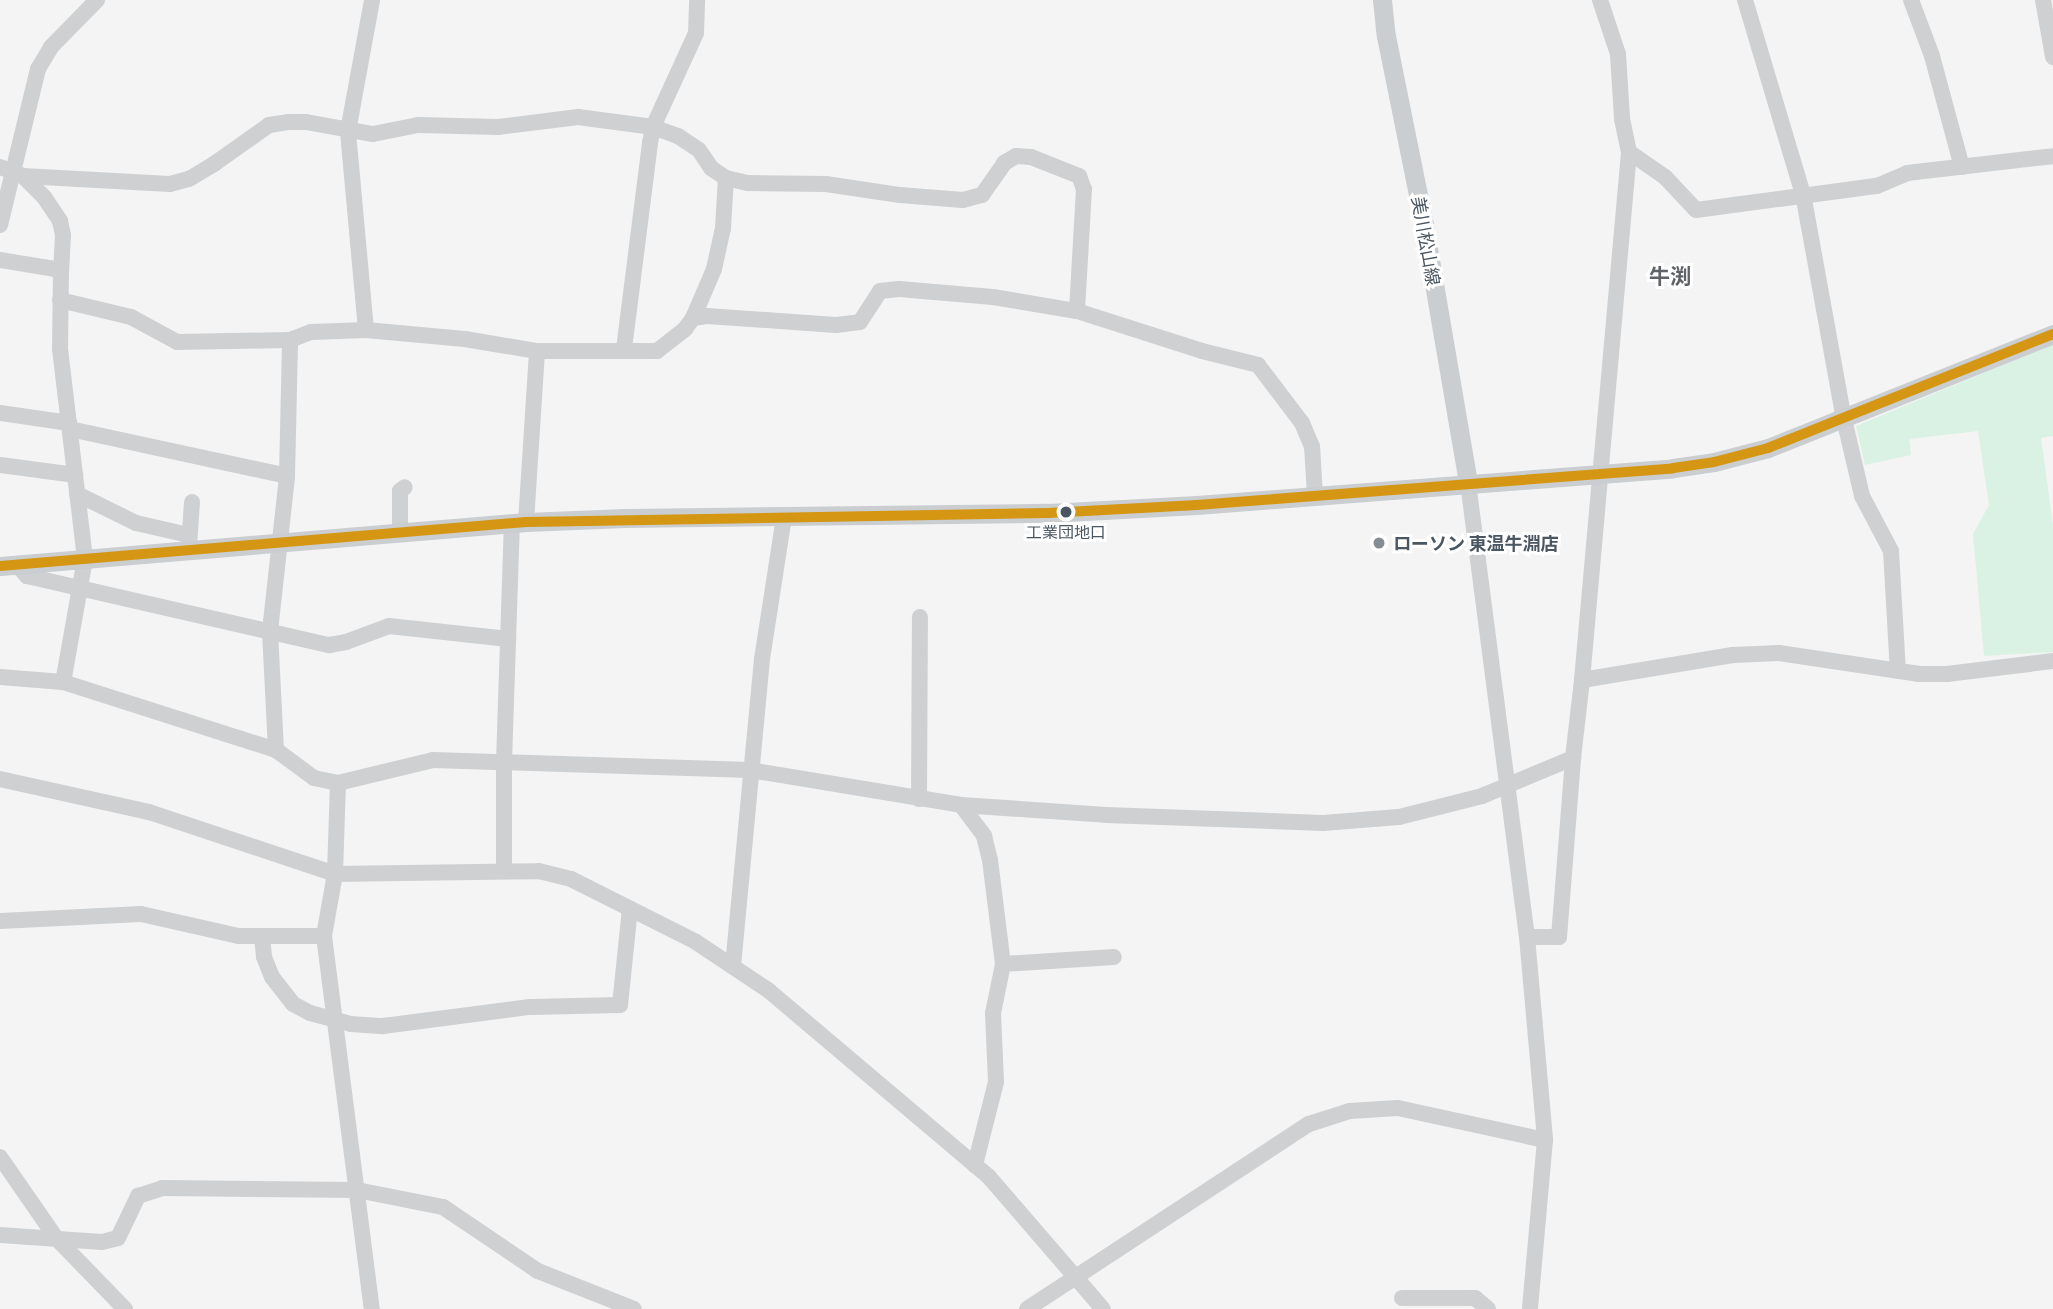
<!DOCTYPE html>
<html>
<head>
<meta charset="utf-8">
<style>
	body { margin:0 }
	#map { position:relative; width:2053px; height:1309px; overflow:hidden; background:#f4f4f4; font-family:Manrope,"Noto Sans JP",sans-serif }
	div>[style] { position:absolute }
	.green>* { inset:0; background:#d9f2e3 }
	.minor>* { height:16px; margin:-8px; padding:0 8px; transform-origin:8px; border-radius:8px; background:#ced0d2 }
	.major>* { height:19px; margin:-9.5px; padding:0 9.5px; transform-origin:9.5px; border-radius:9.5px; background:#caced1 }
	.bus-1>* { height:10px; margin:-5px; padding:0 5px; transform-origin:5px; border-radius:5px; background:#d49613 }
	.dots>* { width:19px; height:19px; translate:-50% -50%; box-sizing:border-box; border:4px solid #fff; border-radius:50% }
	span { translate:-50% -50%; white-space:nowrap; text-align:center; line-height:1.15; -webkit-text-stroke:6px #fff; paint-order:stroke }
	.bus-label { font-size:16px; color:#4a5661 }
	.street-label { font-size:18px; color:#4a5661 }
	.poi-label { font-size:18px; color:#4a5661; font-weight:700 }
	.left { translate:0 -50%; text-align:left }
	.quarter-label { font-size:21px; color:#5f6368; font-weight:700 }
</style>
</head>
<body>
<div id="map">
	<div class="green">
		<i style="clip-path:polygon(2053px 344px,2053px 436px,2041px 438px,2053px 525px,2053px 652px,1984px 656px,1973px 534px,1989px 505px,1978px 431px,1909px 439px,1911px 455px,1865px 465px,1856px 426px)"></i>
	</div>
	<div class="minor">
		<i style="left:1745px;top:0;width:202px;rotate:73.4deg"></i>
		<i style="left:1803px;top:194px;width:229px;rotate:79.7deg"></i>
		<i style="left:1844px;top:419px;width:79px;rotate:76.8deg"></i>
		<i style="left:1862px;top:496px;width:62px;rotate:62.2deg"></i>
		<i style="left:1891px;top:551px;width:120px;rotate:86.7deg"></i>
		<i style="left:1911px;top:0;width:60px;rotate:69.4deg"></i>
		<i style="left:1932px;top:56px;width:115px;rotate:74.9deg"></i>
		<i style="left:2043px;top:0;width:58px;rotate:80deg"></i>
		<i style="left:1629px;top:152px;width:44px;rotate:34.8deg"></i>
		<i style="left:1665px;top:177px;width:45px;rotate:46.8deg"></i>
		<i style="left:1696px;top:210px;width:183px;rotate:-7.6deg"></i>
		<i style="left:1877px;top:186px;width:33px;rotate:-23deg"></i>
		<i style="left:1907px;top:173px;width:147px;rotate:-6.6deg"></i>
		<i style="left:0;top:167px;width:25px;rotate:21deg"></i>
		<i style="left:23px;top:176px;width:147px;rotate:3.1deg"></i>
		<i style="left:170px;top:184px;width:20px;rotate:-15deg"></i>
		<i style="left:189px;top:179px;width:29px;rotate:-31deg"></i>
		<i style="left:214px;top:164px;width:67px;rotate:-35.3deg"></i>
		<i style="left:269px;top:125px;width:19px;rotate:-9deg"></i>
		<i style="left:288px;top:122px;width:18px"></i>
		<i style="left:306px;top:122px;width:68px;rotate:10.2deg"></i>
		<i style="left:373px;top:134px;width:46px;rotate:-11.3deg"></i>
		<i style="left:418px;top:125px;width:80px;rotate:1.4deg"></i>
		<i style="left:498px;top:127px;width:81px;rotate:-7.1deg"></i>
		<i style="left:578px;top:117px;width:76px;rotate:7.6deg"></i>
		<i style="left:653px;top:127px;width:27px;rotate:20deg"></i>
		<i style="left:678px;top:136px;width:25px;rotate:34deg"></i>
		<i style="left:699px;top:150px;width:22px;rotate:56deg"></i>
		<i style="left:711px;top:168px;width:18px;rotate:34deg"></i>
		<i style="left:726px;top:178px;width:23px;rotate:13deg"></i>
		<i style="left:748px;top:183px;width:78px;rotate:0.7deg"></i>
		<i style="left:826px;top:184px;width:75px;rotate:8.5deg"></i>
		<i style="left:900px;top:195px;width:63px;rotate:4.5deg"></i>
		<i style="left:963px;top:200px;width:20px;rotate:-15deg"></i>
		<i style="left:982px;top:195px;width:39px;rotate:-55deg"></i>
		<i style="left:1004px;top:163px;width:14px;rotate:-30deg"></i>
		<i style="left:1016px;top:156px;width:15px;rotate:4deg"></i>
		<i style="left:1031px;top:157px;width:52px;rotate:21.6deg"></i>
		<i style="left:1079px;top:176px;width:14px;rotate:69deg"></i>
		<i style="left:1084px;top:189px;width:122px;rotate:93.3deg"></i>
		<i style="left:23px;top:176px;width:30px;rotate:45deg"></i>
		<i style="left:44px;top:197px;width:29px;rotate:56deg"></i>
		<i style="left:60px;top:221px;width:14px;rotate:78deg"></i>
		<i style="left:63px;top:235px;width:35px;rotate:93deg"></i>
		<i style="left:0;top:225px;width:161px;rotate:-76.3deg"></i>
		<i style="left:38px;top:69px;width:26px;rotate:-59deg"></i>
		<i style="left:51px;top:47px;width:66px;rotate:-45.6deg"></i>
		<i style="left:0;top:260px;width:62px;rotate:9.3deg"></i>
		<i style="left:61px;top:270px;width:79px;rotate:90.7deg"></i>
		<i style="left:60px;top:349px;width:211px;rotate:83.2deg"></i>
		<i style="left:85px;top:559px;width:125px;rotate:100.1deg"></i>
		<i style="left:60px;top:300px;width:73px;rotate:13.5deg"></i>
		<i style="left:131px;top:317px;width:52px;rotate:28.5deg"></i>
		<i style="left:177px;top:342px;width:113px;rotate:-1deg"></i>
		<i style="left:290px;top:340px;width:22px;rotate:-21deg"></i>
		<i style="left:311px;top:332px;width:55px;rotate:-2.1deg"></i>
		<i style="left:366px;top:330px;width:99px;rotate:5.2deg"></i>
		<i style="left:465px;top:339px;width:73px;rotate:9.5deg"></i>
		<i style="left:693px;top:318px;width:53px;rotate:-66.8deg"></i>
		<i style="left:714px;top:269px;width:42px;rotate:-77.6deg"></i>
		<i style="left:723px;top:228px;width:50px;rotate:-86.6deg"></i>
		<i style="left:366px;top:330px;width:200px;rotate:-95.2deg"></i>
		<i style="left:348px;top:131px;width:133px;rotate:-79.6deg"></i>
		<i style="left:624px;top:349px;width:208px;rotate:-82.8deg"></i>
		<i style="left:650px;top:143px;width:16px;rotate:-79deg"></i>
		<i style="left:653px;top:127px;width:103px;rotate:-65.4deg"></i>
		<i style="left:696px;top:33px;width:33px;rotate:-88deg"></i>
		<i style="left:0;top:413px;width:70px;rotate:8.2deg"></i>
		<i style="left:70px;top:429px;width:222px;rotate:12.2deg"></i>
		<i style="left:0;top:465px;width:76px;rotate:7.6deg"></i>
		<i style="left:1468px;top:483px;width:458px;rotate:82.6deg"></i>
		<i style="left:1527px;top:937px;width:204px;rotate:84.9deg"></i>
		<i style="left:1545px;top:1140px;width:170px;rotate:95.1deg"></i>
		<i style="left:77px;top:494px;width:66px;rotate:26.2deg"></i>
		<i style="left:136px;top:523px;width:54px;rotate:12.8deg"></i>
		<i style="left:526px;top:522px;width:171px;rotate:-86.3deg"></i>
		<i style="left:537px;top:351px;width:120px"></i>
		<i style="left:657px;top:351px;width:36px;rotate:-38deg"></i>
		<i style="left:685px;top:329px;width:14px;rotate:-54deg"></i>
		<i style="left:693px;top:318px;width:14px;rotate:-8deg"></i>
		<i style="left:707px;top:316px;width:129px;rotate:4deg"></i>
		<i style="left:836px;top:325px;width:24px;rotate:-7deg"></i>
		<i style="left:860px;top:322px;width:37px;rotate:-57deg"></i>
		<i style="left:880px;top:291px;width:19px;rotate:-6deg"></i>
		<i style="left:899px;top:289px;width:94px;rotate:4.9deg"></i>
		<i style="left:993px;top:297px;width:85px;rotate:9.5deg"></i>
		<i style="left:1077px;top:311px;width:131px;rotate:17.7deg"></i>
		<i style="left:1202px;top:351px;width:58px;rotate:14deg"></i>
		<i style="left:1258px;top:365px;width:73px;rotate:52.8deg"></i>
		<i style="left:1302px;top:423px;width:25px;rotate:67deg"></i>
		<i style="left:1312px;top:446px;width:49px;rotate:86.5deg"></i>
		<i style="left:400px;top:534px;width:43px;rotate:-90deg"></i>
		<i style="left:400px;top:491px;width:6px;rotate:-39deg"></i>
		<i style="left:189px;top:545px;width:43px;rotate:-86deg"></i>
		<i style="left:17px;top:565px;width:15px;rotate:48deg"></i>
		<i style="left:27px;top:576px;width:310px;rotate:12.9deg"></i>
		<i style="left:329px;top:645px;width:17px;rotate:-10deg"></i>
		<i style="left:346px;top:642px;width:46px;rotate:-20.4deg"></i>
		<i style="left:389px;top:626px;width:120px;rotate:6.2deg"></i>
		<i style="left:0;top:677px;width:63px;rotate:4.5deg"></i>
		<i style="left:63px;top:682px;width:224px;rotate:17.7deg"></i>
		<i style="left:276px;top:750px;width:47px;rotate:36.4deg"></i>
		<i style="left:314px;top:778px;width:25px;rotate:12deg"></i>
		<i style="left:338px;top:783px;width:98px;rotate:-13.6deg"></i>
		<i style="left:433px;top:760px;width:317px;rotate:1.8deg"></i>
		<i style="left:750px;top:770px;width:214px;rotate:9.4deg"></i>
		<i style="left:961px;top:805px;width:145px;rotate:3.9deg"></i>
		<i style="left:1106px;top:815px;width:217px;rotate:2.1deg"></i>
		<i style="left:1323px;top:823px;width:76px;rotate:-4.5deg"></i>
		<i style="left:1399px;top:817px;width:86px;rotate:-14.2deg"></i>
		<i style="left:1482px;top:796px;width:99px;rotate:-22.7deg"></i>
		<i style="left:1573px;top:758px;width:79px;rotate:-83.4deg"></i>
		<i style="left:1582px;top:680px;width:153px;rotate:-9.4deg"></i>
		<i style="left:1733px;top:655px;width:46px;rotate:-2.5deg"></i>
		<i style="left:1779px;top:653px;width:142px;rotate:8.5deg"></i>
		<i style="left:1919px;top:674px;width:28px"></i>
		<i style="left:1947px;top:674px;width:107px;rotate:-7deg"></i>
		<i style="left:1582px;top:680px;width:530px;rotate:-84.91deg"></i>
		<i style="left:1629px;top:152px;width:35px;rotate:-102deg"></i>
		<i style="left:1622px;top:118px;width:64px;rotate:-93.6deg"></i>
		<i style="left:1618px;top:54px;width:57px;rotate:-108.4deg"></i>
		<i style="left:276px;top:750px;width:119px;rotate:-92.9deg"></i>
		<i style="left:270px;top:631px;width:156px;rotate:-83.7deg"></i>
		<i style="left:287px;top:476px;width:136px;rotate:-88.7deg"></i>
		<i style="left:0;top:779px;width:153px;rotate:12.5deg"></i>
		<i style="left:149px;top:812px;width:196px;rotate:18.4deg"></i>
		<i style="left:335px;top:874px;width:204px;rotate:-0.8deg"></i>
		<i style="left:539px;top:871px;width:33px;rotate:14deg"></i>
		<i style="left:571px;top:879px;width:140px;rotate:26.7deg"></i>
		<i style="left:696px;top:942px;width:87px;rotate:33.7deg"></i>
		<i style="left:768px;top:990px;width:289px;rotate:40.2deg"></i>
		<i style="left:989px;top:1177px;width:174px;rotate:49.2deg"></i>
		<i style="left:338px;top:783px;width:91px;rotate:91.9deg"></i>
		<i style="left:335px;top:874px;width:63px;rotate:100.1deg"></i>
		<i style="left:324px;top:936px;width:376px;rotate:82.7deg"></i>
		<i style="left:919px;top:799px;width:182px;rotate:-89.7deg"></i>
		<i style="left:961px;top:805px;width:39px;rotate:53deg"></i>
		<i style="left:984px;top:836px;width:25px;rotate:76deg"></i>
		<i style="left:990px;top:860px;width:105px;rotate:82.9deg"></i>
		<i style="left:1003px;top:964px;width:50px;rotate:101.5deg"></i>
		<i style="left:993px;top:1013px;width:69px;rotate:87.5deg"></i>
		<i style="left:996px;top:1082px;width:86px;rotate:104.2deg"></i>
		<i style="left:504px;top:871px;width:109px;rotate:-90deg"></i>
		<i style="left:504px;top:762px;width:238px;rotate:-88.1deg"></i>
		<i style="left:0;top:921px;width:141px;rotate:-2.8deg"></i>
		<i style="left:141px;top:914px;width:100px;rotate:12.7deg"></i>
		<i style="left:239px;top:936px;width:85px"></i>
		<i style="left:262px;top:937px;width:20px;rotate:84deg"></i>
		<i style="left:264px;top:957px;width:22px;rotate:68deg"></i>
		<i style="left:272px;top:977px;width:34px;rotate:52deg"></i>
		<i style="left:293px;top:1004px;width:19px;rotate:28deg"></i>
		<i style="left:310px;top:1013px;width:42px;rotate:15deg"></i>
		<i style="left:351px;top:1024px;width:32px;rotate:4deg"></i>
		<i style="left:383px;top:1026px;width:148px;rotate:-7.4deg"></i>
		<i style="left:530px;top:1007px;width:90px;rotate:-1.3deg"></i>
		<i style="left:620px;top:1005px;width:97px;rotate:-84.1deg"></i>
		<i style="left:1527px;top:937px;width:32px"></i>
		<i style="left:1559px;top:937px;width:180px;rotate:-85.5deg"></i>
		<i style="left:1003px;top:964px;width:111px;rotate:-3.6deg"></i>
		<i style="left:733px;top:966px;width:308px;rotate:-84.6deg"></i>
		<i style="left:762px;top:659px;width:144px;rotate:-81.2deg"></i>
		<i style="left:0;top:1157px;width:98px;rotate:55.3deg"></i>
		<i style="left:56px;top:1238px;width:99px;rotate:45.8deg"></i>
		<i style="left:0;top:1235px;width:102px;rotate:3.9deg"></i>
		<i style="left:102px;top:1242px;width:16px;rotate:-14deg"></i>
		<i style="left:118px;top:1238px;width:47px;rotate:-64.5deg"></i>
		<i style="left:138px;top:1196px;width:25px;rotate:-18deg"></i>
		<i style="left:162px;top:1188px;width:195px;rotate:0.6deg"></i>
		<i style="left:357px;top:1190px;width:88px;rotate:11.2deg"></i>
		<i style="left:443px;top:1207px;width:115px;rotate:34deg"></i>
		<i style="left:538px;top:1271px;width:103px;rotate:21.6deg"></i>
		<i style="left:1402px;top:1298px;width:73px"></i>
		<i style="left:1475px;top:1298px;width:17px;rotate:40deg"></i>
		<i style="left:1027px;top:1309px;width:337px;rotate:-33.3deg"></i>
		<i style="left:1309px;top:1124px;width:43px;rotate:-17.6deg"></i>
		<i style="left:1350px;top:1111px;width:48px;rotate:-3.6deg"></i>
		<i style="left:1398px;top:1108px;width:150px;rotate:12.3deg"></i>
	</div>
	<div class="major">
		<i style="left:1382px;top:0;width:36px;rotate:84deg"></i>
		<i style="left:1386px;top:36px;width:193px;rotate:78.6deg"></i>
		<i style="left:1424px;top:225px;width:262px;rotate:80.3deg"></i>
		<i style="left:0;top:566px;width:528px;rotate:-4.78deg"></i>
		<i style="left:526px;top:522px;width:99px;rotate:-2.3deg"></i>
		<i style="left:625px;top:518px;width:423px;rotate:-0.7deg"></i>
		<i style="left:1048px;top:513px;width:149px;rotate:-3.1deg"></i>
		<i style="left:1197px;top:505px;width:477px;rotate:-4.4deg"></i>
		<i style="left:1673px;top:468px;width:41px;rotate:-8.3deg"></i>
		<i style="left:1714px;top:462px;width:56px;rotate:-14.5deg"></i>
		<i style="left:1768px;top:448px;width:307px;rotate:-21.8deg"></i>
	</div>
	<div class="bus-1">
		<i style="left:0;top:566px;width:528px;rotate:-4.78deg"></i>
		<i style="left:526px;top:522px;width:522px;rotate:-0.99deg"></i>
		<i style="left:1048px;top:513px;width:149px;rotate:-3.1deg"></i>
		<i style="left:1197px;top:505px;width:477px;rotate:-4.4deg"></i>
		<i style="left:1673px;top:468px;width:41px;rotate:-8.3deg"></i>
		<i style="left:1714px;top:462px;width:56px;rotate:-14.5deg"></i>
		<i style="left:1768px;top:448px;width:307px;rotate:-21.8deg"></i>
	</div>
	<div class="dots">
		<i style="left:1066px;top:512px;background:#4a5661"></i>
		<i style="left:1379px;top:543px;background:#868d94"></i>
	</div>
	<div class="bus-label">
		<span style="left:1066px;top:532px">工業団地口</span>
	</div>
	<div class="street-label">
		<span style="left:1426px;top:241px;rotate:80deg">美川松山線</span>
	</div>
	<div class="poi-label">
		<span class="left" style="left:1393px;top:543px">ローソン 東温牛淵店</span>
	</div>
	<div class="quarter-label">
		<span style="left:1670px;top:276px">牛渕</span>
	</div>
</div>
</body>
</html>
